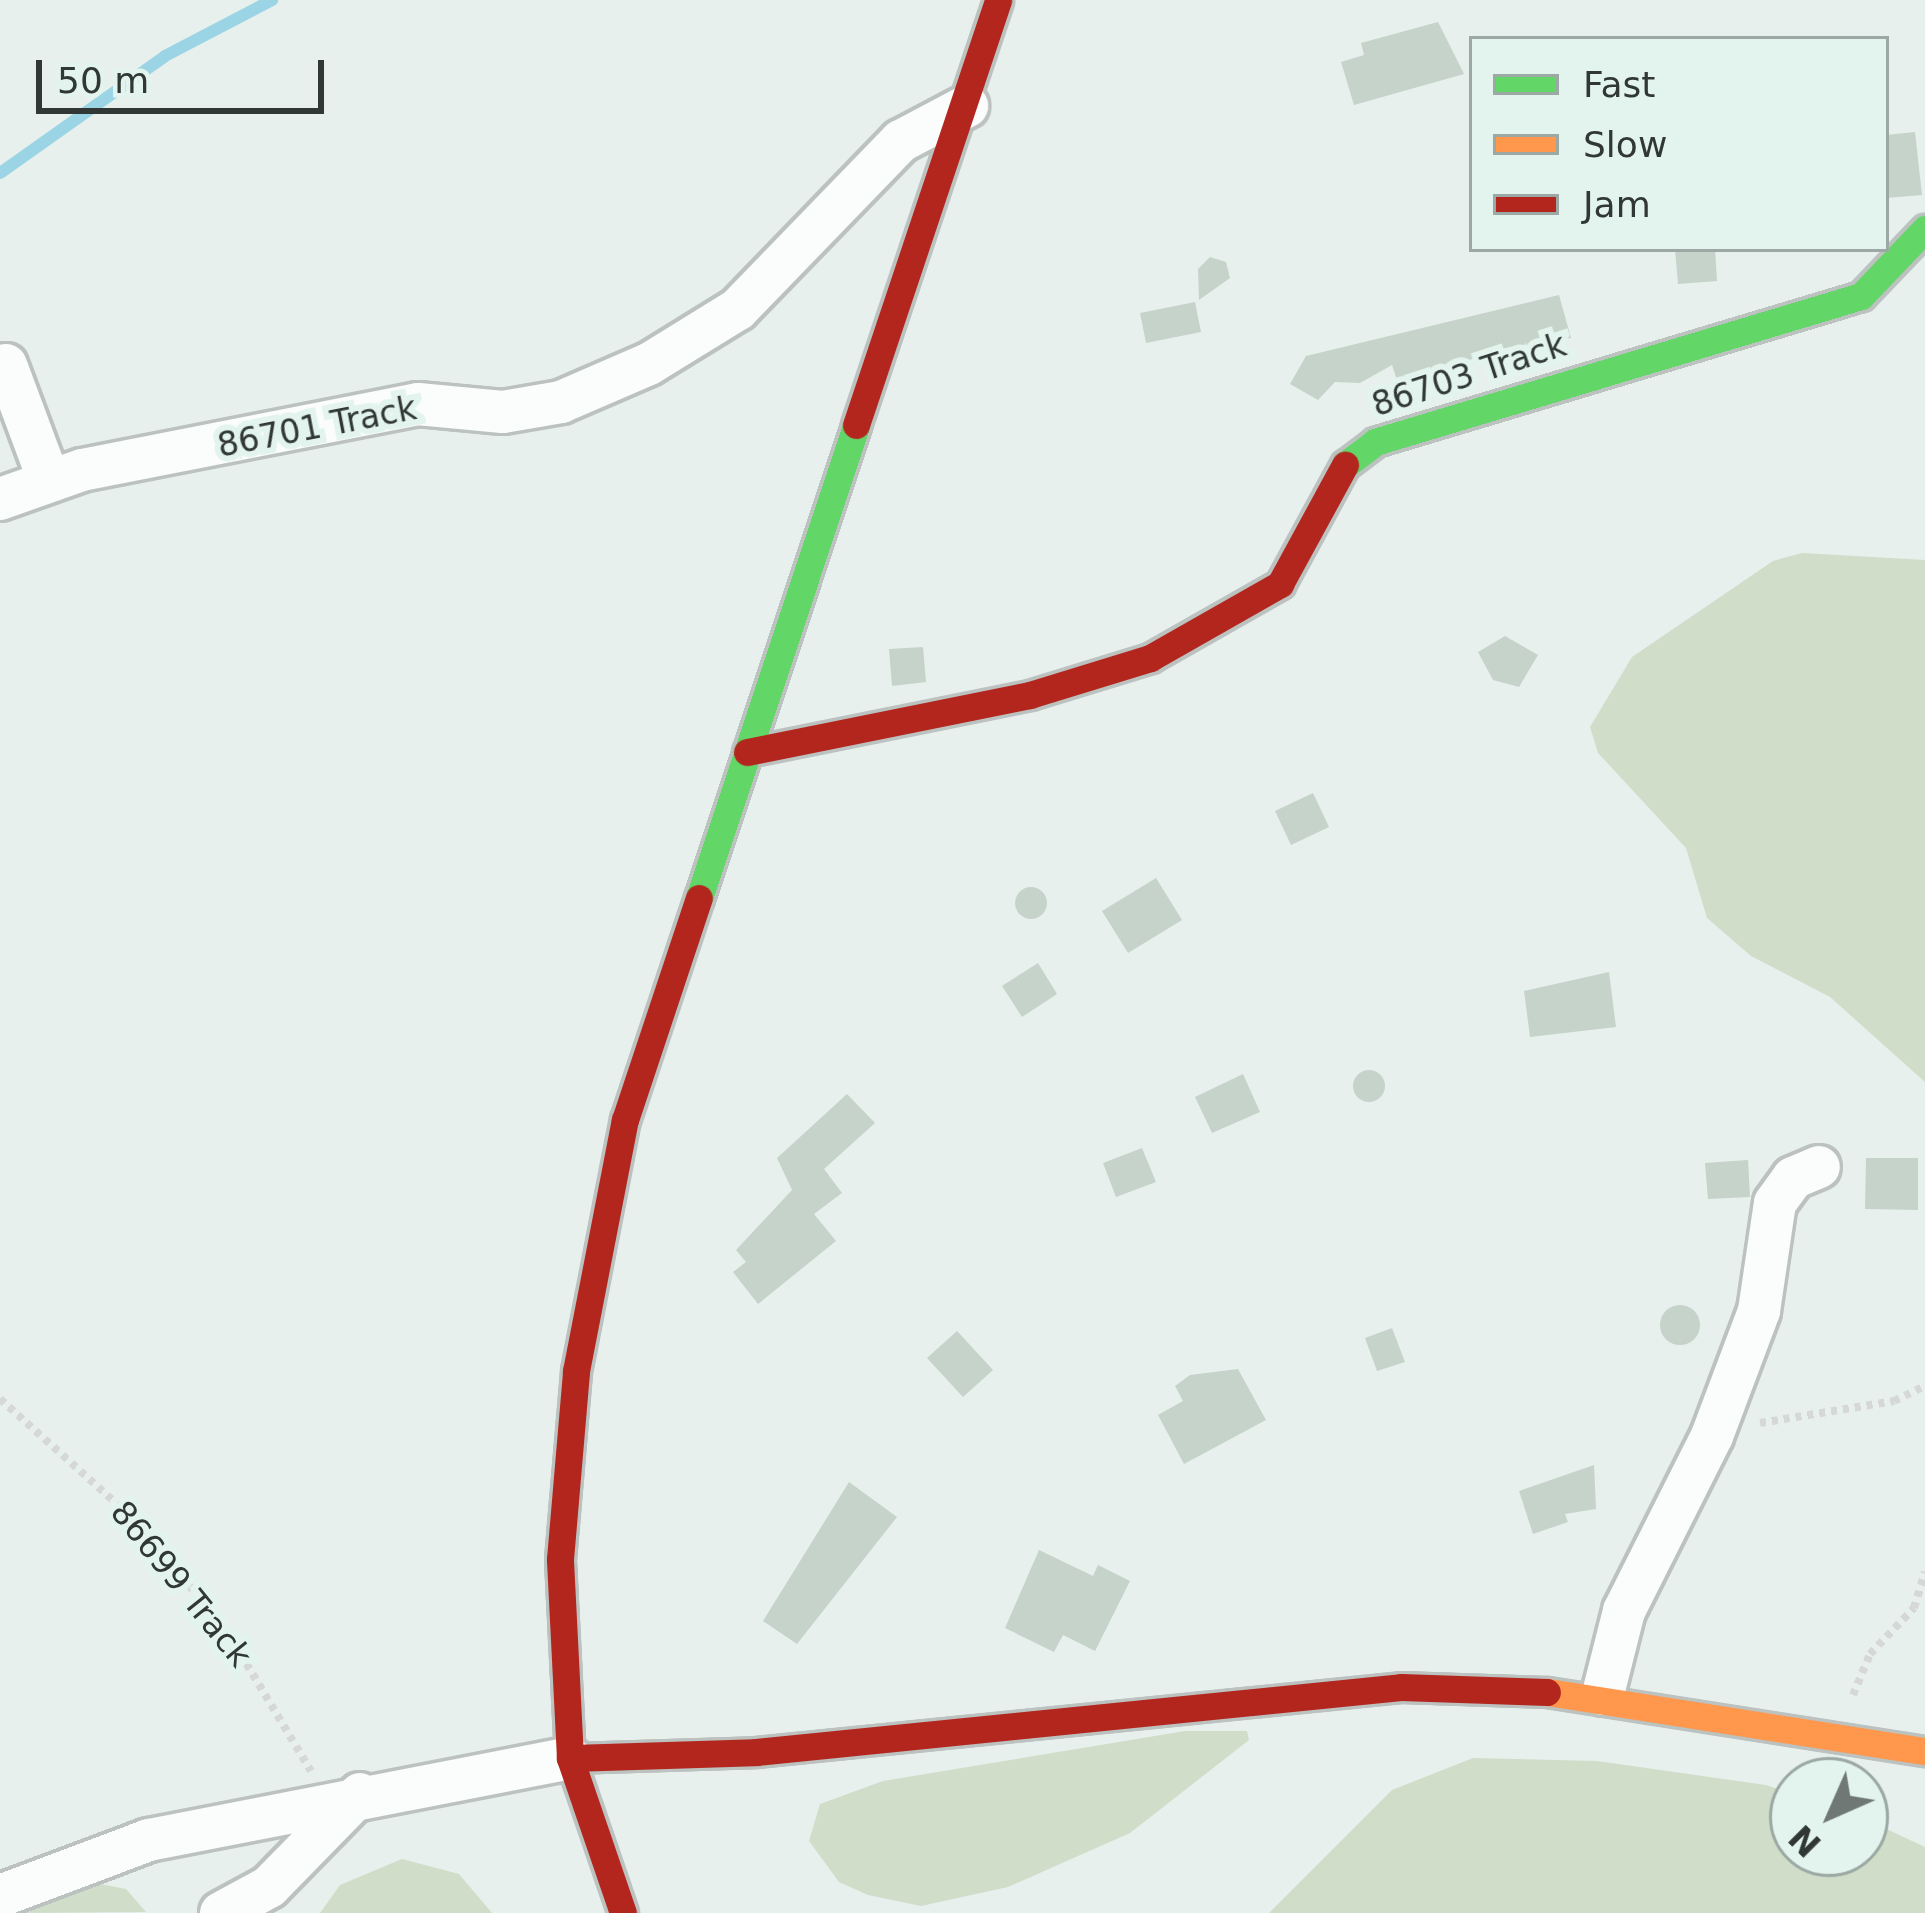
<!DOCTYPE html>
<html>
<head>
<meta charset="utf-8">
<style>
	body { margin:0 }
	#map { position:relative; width:1925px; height:1913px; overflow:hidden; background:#e7f0ed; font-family:"DejaVu Sans",sans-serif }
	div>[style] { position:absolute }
	.green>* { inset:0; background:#d0ddc9 }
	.stream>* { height:12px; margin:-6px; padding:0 6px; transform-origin:6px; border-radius:6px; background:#9bd5e5 }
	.building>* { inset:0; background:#c5d3ca }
	.round { border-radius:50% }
	.path>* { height:8px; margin-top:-4px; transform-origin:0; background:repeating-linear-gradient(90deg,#d6d8d8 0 6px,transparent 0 12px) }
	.roads { filter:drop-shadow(3px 0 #bcc2c0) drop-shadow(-3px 0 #bcc2c0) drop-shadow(0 3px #bcc2c0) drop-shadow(0 -3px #bcc2c0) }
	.street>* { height:42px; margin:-21px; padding:0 21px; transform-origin:21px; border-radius:21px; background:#fbfdfc }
	.fast>* { height:27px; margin:-13.5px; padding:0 13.5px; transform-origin:13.5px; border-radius:13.5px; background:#63d668 }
	.slow>* { height:27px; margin:-13.5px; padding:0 13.5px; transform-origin:13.5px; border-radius:13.5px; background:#ff974d }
	.jam>* { height:27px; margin:-13.5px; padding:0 13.5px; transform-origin:13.5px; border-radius:13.5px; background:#b3261e }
	span { translate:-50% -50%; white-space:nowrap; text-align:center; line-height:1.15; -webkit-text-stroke:12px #e3f4ee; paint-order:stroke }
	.street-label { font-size:33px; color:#303734 }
	.legend { position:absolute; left:1469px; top:36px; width:420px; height:216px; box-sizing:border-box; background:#e3f4ee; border:3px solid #9ba8a4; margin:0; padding:15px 21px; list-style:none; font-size:36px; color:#303734 }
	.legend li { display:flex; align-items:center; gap:24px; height:60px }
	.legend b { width:60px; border:3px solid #9ba8a4 }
	.north { position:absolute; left:1769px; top:1757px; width:120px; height:120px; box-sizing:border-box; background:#e3f4ee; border:3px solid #9ba8a4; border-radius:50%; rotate:225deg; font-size:33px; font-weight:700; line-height:48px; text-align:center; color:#303734 }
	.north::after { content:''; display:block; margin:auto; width:42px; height:54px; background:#707875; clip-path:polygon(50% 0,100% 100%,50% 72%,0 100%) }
	.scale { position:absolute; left:36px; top:60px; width:288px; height:54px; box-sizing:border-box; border:6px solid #303734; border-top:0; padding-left:15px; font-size:36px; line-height:42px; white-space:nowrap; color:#303734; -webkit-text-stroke:9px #e3f4ee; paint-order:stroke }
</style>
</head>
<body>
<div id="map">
	<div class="green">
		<i style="clip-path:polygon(1802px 553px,1925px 560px,1925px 1082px,1830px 997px,1751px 956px,1707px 918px,1686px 848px,1598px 753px,1590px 727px,1632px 657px,1773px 561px)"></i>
		<i style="clip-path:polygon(1185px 1731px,1247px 1731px,1249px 1740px,1130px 1833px,1008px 1887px,921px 1906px,868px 1895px,839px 1882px,809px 1841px,820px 1804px,883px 1781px)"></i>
		<i style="clip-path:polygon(1473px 1758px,1597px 1761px,1766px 1785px,1793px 1794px,1793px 1853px,1865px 1853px,1865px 1819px,1925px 1847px,1925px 1913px,1269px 1913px,1392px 1790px)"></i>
		<i style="clip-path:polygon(402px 1859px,459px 1874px,492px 1913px,320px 1913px,340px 1885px)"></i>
		<i style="clip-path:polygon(95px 1883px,126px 1889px,146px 1912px,25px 1913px)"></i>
	</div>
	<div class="stream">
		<i style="left:0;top:173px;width:202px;rotate:-35.3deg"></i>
		<i style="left:165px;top:56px;width:121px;rotate:-27.6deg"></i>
	</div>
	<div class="building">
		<i style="clip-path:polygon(1438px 22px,1464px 74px,1354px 105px,1341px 62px,1364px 55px,1361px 43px)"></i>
		<i style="clip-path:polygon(1915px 132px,1922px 195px,1886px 198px,1886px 135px)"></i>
		<i style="clip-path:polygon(1675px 249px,1715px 249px,1717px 281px,1678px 284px)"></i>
		<i style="clip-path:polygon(1210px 257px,1226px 262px,1230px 278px,1199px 300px,1198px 269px)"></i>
		<i style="clip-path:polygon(1559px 295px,1571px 338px,1499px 349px,1399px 386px,1392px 365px,1360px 383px,1335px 382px,1318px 400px,1290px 384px,1306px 356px)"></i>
		<i style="clip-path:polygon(1195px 302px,1201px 332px,1146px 343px,1140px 313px)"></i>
		<i style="clip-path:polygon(1505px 636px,1538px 655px,1519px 687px,1493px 680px,1478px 652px)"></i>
		<i style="clip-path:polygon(923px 647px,926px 682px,892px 686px,889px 649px)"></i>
		<i style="clip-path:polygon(1313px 793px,1329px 827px,1291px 845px,1275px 811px)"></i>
		<i style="clip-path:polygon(1156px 878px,1182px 920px,1128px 953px,1102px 911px)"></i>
		<i class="round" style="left:1015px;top:887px;width:32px;height:32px"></i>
		<i style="clip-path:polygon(1038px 963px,1057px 994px,1022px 1017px,1002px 986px)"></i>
		<i style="clip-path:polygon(1609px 972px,1616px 1027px,1530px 1037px,1524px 991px)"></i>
		<i class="round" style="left:1353px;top:1070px;width:32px;height:32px"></i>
		<i style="clip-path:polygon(1243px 1074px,1260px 1112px,1212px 1133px,1195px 1097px)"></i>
		<i style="clip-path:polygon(847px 1094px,875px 1123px,824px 1169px,842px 1193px,814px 1214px,836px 1241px,758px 1304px,733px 1272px,746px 1262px,736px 1250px,792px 1190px,777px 1158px)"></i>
		<i style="clip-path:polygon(1142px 1148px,1156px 1182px,1116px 1197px,1103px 1163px)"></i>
		<i style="clip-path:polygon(1866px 1158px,1918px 1158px,1918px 1210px,1865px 1209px)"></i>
		<i style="clip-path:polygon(1748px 1160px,1750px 1197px,1708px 1199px,1705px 1163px)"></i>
		<i class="round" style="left:1660px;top:1305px;width:40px;height:40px"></i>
		<i style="clip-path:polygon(1392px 1328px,1405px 1362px,1377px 1371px,1365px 1338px)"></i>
		<i style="clip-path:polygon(957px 1331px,993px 1370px,963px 1397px,927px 1358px)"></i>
		<i style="clip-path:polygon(1238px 1369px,1266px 1420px,1184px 1464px,1158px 1415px,1183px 1401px,1175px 1386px,1190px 1375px)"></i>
		<i style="clip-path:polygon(1594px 1465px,1596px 1509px,1565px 1514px,1568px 1522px,1533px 1534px,1519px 1491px)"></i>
		<i style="clip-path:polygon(849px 1482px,897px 1517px,797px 1644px,763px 1621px)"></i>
		<i style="clip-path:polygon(1039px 1550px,1093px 1576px,1098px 1565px,1130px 1581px,1095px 1651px,1063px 1635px,1054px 1652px,1005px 1628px)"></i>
	</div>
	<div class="path">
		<i style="left:0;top:1399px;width:181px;rotate:41.9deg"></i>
		<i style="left:135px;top:1520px;width:146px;rotate:50.5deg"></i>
		<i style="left:228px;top:1633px;width:161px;rotate:59deg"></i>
		<i style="left:1760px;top:1423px;width:136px;rotate:-9.3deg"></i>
		<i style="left:1894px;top:1401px;width:34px;rotate:-26deg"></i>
		<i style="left:1853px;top:1695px;width:44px;rotate:-67.5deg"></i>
		<i style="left:1870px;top:1654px;width:64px;rotate:-46.3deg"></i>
		<i style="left:1914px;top:1608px;width:38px;rotate:-73deg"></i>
	</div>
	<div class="roads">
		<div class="street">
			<i style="left:6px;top:365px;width:121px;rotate:69.6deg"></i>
			<i style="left:0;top:499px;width:87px;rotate:-19.5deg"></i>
			<i style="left:82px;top:470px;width:342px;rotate:-11.1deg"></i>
			<i style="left:418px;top:404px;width:85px;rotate:5.4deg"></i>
			<i style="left:503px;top:412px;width:59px;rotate:-9.8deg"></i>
			<i style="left:561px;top:402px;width:96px;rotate:-23.4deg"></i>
			<i style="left:649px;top:364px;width:105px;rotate:-31.7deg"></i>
			<i style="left:738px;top:309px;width:234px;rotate:-45.9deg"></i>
			<i style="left:901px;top:141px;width:75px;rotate:-27.9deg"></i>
			<i style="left:1603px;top:1694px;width:86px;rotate:-75.8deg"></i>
			<i style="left:1624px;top:1611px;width:196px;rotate:-63.3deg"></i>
			<i style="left:1712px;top:1436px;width:134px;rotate:-69.4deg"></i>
			<i style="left:1759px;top:1311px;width:109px;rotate:-81.6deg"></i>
			<i style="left:1775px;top:1203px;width:31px;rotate:-54deg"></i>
			<i style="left:1793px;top:1178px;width:28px;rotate:-23deg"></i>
			<i style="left:0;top:1896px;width:159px;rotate:-20.6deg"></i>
			<i style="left:149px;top:1840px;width:429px;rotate:-11deg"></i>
			<i style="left:221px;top:1913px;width:55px;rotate:-28.4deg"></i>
			<i style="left:269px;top:1887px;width:130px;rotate:-45.6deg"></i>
		</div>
		<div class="fast">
			<i style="left:1345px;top:465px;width:38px;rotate:-37deg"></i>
			<i style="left:1375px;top:442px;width:507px;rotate:-16.72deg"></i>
			<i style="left:1861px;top:296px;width:93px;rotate:-46.3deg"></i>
			<i style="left:699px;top:898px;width:498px;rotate:-71.6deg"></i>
		</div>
		<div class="slow">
			<i style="left:1547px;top:1692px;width:383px;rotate:8.9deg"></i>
		</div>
		<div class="jam">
			<i style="left:856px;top:425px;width:448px;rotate:-71.5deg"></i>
			<i style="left:747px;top:752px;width:289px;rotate:-11.4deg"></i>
			<i style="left:1030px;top:695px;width:126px;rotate:-17.1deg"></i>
			<i style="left:1150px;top:658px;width:150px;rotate:-29.6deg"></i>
			<i style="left:1280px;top:584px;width:136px;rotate:-61.4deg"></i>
			<i style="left:570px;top:1758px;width:186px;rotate:-1.8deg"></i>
			<i style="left:756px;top:1752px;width:648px;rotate:-5.75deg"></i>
			<i style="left:1401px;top:1687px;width:146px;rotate:2deg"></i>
			<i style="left:623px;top:1913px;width:164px;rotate:-108.9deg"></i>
			<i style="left:570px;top:1758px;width:199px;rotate:-92.9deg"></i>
			<i style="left:560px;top:1559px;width:189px;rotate:-85.1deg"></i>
			<i style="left:576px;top:1371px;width:256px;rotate:-79deg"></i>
			<i style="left:625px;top:1120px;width:234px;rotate:-71.6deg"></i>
		</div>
	</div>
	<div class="street-label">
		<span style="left:1469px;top:375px;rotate:-18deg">86703 Track</span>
		<span style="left:317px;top:427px;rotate:-11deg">86701 Track</span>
		<span style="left:181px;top:1584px;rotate:51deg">86699 Track</span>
	</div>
	<ul class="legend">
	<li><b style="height:15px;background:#63d668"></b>Fast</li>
	<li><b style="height:15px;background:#ff974d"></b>Slow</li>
	<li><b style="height:15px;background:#b3261e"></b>Jam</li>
	</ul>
	<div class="north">N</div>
	<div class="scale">50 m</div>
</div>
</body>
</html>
